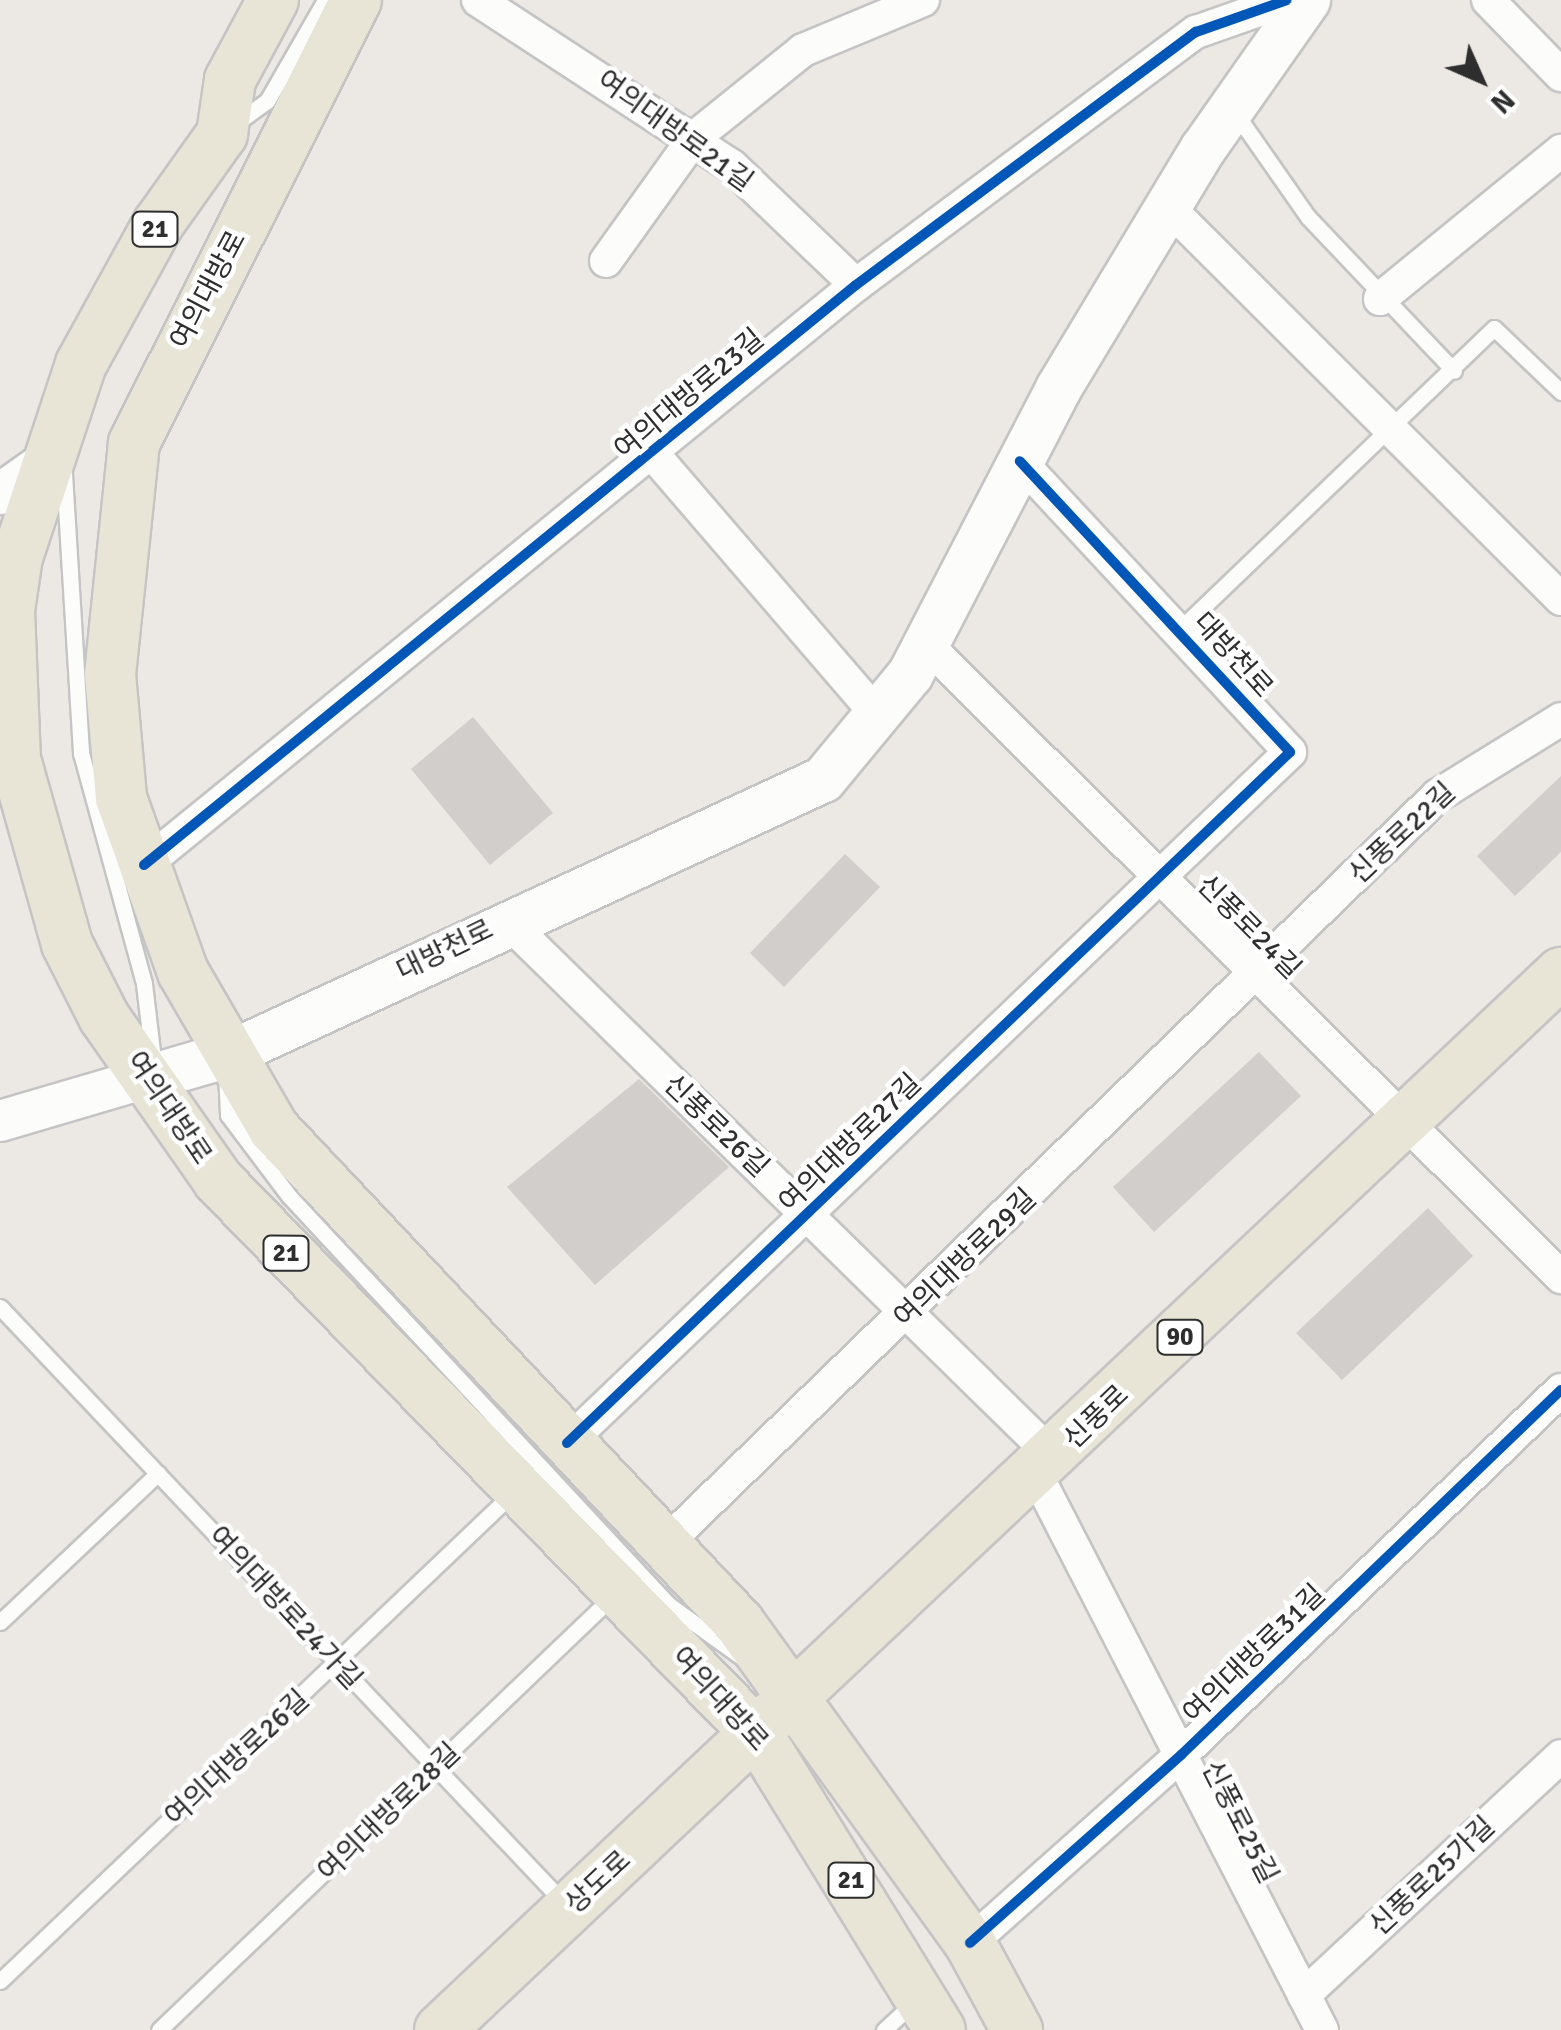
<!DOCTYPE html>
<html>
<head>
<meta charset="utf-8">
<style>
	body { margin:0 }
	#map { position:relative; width:1561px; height:2030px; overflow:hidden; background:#ece8e4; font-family:Signika,"Noto Sans KR",sans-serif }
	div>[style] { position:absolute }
	.building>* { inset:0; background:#d1cecb }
	.roads { filter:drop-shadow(2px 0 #c5c4c5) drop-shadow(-2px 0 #c5c4c5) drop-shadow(0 2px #c5c4c5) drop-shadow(0 -2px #c5c4c5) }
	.service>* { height:15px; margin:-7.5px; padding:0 7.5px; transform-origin:7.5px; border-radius:7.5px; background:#fcfcfb }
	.minor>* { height:32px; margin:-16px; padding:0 16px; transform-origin:16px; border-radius:16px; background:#fcfcfb }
	.tertiary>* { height:40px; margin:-20px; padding:0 20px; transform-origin:20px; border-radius:20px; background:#fcfcfb }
	.secondary>* { height:45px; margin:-22.5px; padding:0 22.5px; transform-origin:22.5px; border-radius:22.5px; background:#fcfcfb }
	.primary>* { height:50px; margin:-25px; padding:0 25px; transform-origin:25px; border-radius:25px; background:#e8e4d6 }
	.cycleway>* { height:10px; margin:-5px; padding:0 5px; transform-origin:5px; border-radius:5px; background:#0057b8 }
	span { translate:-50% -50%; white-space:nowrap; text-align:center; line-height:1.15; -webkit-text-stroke:9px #fff; paint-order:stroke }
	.shield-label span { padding:2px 8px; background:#fff; border:2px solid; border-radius:8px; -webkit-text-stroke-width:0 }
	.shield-label { font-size:25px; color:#2e2e2e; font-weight:700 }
	.street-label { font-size:28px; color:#2e2e2e }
	.north { position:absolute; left:1431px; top:30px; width:100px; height:100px; -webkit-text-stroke:8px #fff; paint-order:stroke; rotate:135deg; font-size:28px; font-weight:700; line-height:40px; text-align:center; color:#2e2e2e }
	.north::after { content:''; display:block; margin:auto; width:35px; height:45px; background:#2e2e2e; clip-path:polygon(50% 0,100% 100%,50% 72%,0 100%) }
</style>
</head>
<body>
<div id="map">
	<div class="building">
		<i style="clip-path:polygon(473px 717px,553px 813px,490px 865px,411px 769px)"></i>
		<i style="clip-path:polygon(1561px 776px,1561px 852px,1515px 896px,1477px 856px)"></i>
		<i style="clip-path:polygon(845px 854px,880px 887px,784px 987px,750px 953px)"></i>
		<i style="clip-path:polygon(1259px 1052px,1301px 1096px,1154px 1232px,1113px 1187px)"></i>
		<i style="clip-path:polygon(639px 1079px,729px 1167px,595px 1285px,507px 1187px)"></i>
		<i style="clip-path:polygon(1428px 1208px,1473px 1256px,1342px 1380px,1296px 1333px)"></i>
	</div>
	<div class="roads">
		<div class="service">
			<i style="left:1234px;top:111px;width:129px;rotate:55.1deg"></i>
			<i style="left:1308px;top:217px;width:212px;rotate:46.5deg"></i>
			<i style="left:235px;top:124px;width:39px;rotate:-36deg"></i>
			<i style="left:267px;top:101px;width:116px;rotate:-60.1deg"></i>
			<i style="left:64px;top:474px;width:280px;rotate:86.5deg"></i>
			<i style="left:81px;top:753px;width:239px;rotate:74.7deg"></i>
			<i style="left:144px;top:984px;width:77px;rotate:83.2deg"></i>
			<i style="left:1179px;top:630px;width:436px;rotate:-43.8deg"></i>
			<i style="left:1494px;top:328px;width:93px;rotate:43.7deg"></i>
			<i style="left:226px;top:1072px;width:43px;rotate:87.3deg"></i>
			<i style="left:228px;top:1115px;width:101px;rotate:53deg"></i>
			<i style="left:289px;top:1196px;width:558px;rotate:47.1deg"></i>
			<i style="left:669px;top:1605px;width:87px;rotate:35.7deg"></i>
			<i style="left:0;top:1307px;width:819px;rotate:46.58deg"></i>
			<i style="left:0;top:1622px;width:217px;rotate:-43.3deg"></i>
			<i style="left:0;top:1981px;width:711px;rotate:-43.58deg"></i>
			<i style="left:159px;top:2030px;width:631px;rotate:-43.72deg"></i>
			<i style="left:884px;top:2030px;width:41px;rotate:-43deg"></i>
		</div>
		<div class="minor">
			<i style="left:478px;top:0;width:303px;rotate:33.2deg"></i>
			<i style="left:732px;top:166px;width:172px;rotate:43.8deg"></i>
			<i style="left:1488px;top:0;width:105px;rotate:45.8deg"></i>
			<i style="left:1168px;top:207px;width:555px;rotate:44.93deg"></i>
			<i style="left:606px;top:261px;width:151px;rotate:-54.4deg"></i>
			<i style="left:694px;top:138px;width:140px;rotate:-38.9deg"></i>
			<i style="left:803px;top:50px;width:130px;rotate:-22.6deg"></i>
			<i style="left:1380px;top:299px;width:234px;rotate:-39.3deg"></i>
			<i style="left:653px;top:454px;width:343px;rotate:49.3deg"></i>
			<i style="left:926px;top:644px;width:897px;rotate:44.91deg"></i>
			<i style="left:144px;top:865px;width:918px;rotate:-39.17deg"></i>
			<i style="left:856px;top:285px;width:424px;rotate:-36.7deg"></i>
			<i style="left:1196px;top:32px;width:96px;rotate:-19.4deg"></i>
			<i style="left:506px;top:920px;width:767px;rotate:44.42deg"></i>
			<i style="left:567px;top:1443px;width:1000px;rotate:-43.7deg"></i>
			<i style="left:1290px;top:752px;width:397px;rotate:-132.9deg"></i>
			<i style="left:1036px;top:1474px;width:625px;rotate:62.78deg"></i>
			<i style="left:666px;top:1543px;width:1074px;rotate:-44.09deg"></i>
			<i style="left:1437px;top:796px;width:146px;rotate:-31.8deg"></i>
			<i style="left:970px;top:1943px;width:283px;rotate:-41.7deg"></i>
			<i style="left:1181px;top:1755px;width:527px;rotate:-43.85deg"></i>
			<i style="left:1304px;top:1995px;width:351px;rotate:-42.9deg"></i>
		</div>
		<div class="tertiary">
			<i style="left:0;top:494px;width:52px;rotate:-35.5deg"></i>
			<i style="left:0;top:1121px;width:159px;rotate:-16.4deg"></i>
		</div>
		<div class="secondary">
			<i style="left:153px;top:1076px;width:78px;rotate:-16.3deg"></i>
			<i style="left:228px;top:1054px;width:655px;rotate:-24.81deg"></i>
			<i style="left:823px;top:779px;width:136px;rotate:-50.4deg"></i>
			<i style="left:910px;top:674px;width:322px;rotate:-62.6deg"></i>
			<i style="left:1058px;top:388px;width:280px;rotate:-58.9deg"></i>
			<i style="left:1203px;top:148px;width:181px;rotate:-54.9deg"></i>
		</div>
		<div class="primary">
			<i style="left:273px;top:0;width:91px;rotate:118.3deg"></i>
			<i style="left:230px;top:80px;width:55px;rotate:98.4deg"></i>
			<i style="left:222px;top:134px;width:110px;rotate:125.4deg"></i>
			<i style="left:158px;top:224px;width:160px;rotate:118.8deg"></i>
			<i style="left:81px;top:364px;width:203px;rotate:108.3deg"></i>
			<i style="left:17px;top:557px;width:54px;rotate:98.6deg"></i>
			<i style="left:9px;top:610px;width:149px;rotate:87.7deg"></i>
			<i style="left:15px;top:759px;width:192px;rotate:74.3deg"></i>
			<i style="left:67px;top:944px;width:82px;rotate:63.1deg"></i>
			<i style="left:104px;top:1017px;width:199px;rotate:55deg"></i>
			<i style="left:218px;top:1180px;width:773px;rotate:45.79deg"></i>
			<i style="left:757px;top:1734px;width:348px;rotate:58.3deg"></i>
			<i style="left:356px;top:0;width:496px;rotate:116.6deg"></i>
			<i style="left:134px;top:443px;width:232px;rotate:95.9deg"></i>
			<i style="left:110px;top:674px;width:124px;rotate:84.9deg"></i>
			<i style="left:121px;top:798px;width:185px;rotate:70.4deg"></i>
			<i style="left:183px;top:972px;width:181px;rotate:59.9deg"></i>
			<i style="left:274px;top:1129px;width:678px;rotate:46.73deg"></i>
			<i style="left:739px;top:1623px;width:395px;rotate:54.2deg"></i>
			<i style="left:970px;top:1943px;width:99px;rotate:61.6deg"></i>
			<i style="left:440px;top:2030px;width:1541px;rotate:-43.32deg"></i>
		</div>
	</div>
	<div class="cycleway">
		<i style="left:144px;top:865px;width:918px;rotate:-39.17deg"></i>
		<i style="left:856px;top:285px;width:424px;rotate:-36.7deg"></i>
		<i style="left:1196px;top:32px;width:96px;rotate:-19.4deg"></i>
		<i style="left:567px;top:1443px;width:1000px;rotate:-43.7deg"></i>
		<i style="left:1290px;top:752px;width:397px;rotate:-132.9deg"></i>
		<i style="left:970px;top:1943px;width:283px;rotate:-41.7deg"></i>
		<i style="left:1181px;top:1755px;width:527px;rotate:-43.85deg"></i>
	</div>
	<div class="shield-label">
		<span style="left:155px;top:229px">21</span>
		<span style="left:286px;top:1253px">21</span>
		<span style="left:1180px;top:1337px">90</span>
		<span style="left:851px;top:1880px">21</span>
	</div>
	<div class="street-label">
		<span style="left:675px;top:131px;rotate:36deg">여의대방로21길</span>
		<span style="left:208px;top:290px;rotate:-62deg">여의대방로</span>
		<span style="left:689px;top:394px;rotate:-40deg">여의대방로23길</span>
		<span style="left:1233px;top:655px;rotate:48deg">대방천로</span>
		<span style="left:1402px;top:833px;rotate:-43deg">신풍로22길</span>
		<span style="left:1249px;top:927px;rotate:45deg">신풍로24길</span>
		<span style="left:445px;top:950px;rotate:-26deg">대방천로</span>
		<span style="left:169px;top:1108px;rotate:56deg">여의대방로</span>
		<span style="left:716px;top:1126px;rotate:44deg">신풍로26길</span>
		<span style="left:850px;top:1143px;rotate:-44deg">여의대방로27길</span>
		<span style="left:965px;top:1258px;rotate:-44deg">여의대방로29길</span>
		<span style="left:1096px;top:1417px;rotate:-44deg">신풍로</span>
		<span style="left:285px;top:1608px;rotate:47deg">여의대방로24가길</span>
		<span style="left:1254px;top:1654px;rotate:-44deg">여의대방로31길</span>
		<span style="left:720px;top:1699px;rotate:48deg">여의대방로</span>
		<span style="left:237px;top:1758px;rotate:-43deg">여의대방로26길</span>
		<span style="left:389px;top:1812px;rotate:-44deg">여의대방로28길</span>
		<span style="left:1240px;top:1822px;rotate:63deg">신풍로25길</span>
		<span style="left:1432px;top:1876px;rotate:-43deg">신풍로25가길</span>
		<span style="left:598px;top:1882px;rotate:-43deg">상도로</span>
	</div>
	<div class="north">N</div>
</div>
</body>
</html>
